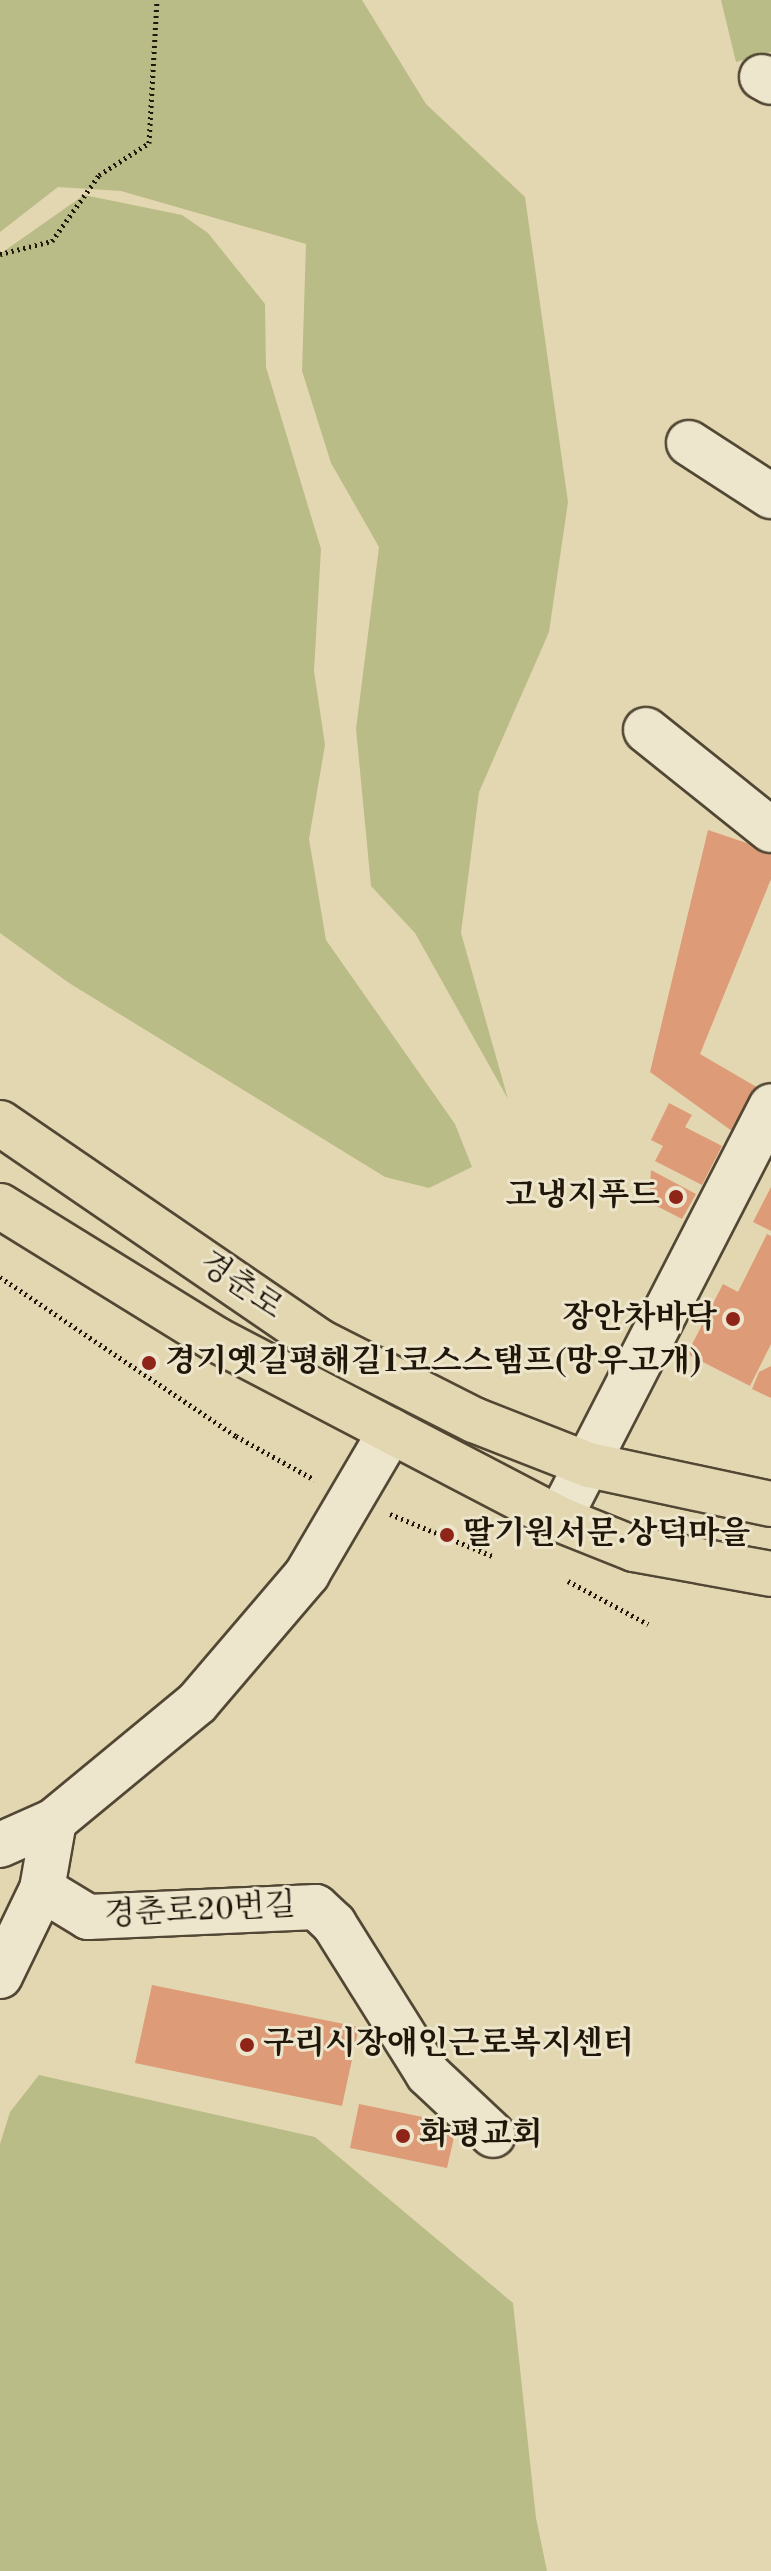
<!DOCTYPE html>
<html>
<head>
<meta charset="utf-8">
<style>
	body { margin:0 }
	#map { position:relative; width:771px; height:2571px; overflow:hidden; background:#e3d7b1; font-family:"Old Standard TT","Noto Serif KR",serif }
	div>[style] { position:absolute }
	.green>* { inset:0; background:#babc87 }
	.building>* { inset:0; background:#dd9b77 }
	.path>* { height:5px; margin-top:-2.5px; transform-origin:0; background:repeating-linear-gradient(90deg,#20170a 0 2px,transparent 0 6px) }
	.roads { filter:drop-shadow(2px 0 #514734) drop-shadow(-2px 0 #514734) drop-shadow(0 2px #514734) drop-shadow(0 -2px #514734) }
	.minor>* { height:44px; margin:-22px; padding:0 22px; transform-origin:22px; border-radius:22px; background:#ede5cc }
	.major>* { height:44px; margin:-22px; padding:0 22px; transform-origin:22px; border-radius:22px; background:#e3d7b1 }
	.dots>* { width:22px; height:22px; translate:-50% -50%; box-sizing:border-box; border:4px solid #ede5cc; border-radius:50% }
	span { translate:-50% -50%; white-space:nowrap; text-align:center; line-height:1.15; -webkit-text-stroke:6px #ede5cc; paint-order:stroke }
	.poi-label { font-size:32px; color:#20170a; font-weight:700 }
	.right { translate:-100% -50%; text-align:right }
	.left { translate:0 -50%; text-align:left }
	.street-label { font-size:32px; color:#20170a }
</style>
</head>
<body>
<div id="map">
	<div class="green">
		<i style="clip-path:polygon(0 0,362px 0,426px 104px,525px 197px,568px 502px,549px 632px,479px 792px,461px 933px,508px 1099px,415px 933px,371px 886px,356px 729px,379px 547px,331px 463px,302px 371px,306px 244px,121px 191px,58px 187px,0 232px)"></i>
		<i style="clip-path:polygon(721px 0,771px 0,771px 52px,736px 62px)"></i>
		<i style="clip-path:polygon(84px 195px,182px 215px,208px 233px,265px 304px,266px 367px,321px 549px,314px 671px,325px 745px,309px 839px,326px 940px,455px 1124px,472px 1167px,429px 1188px,385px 1177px,69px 983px,0 933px,0 254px)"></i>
		<i style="clip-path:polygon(39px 2075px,315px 2137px,513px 2303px,536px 2518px,547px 2571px,0 2571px,0 2144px,10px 2112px)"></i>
	</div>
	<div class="building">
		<i style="clip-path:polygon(708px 830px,771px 851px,771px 879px,700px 1054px,760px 1089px,732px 1131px,650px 1072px)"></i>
		<i style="clip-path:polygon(669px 1103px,692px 1115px,685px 1127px,722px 1146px,702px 1185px,655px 1161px,663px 1146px,651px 1140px)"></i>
		<i style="clip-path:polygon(651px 1170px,696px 1194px,682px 1219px,649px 1202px)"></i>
		<i style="clip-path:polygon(771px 1187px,771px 1231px,753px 1222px)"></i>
		<i style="clip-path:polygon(767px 1234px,771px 1236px,771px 1344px,750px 1386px,687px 1354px,723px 1284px,738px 1292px)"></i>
		<i style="clip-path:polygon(771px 1366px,771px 1398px,752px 1389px,759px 1372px)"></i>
		<i style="clip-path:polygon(152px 1985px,359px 2027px,342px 2106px,135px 2063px)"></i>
		<i style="clip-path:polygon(359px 2104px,457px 2124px,447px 2168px,350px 2148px)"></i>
	</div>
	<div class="path">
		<i style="left:0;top:254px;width:54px;rotate:-14deg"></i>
		<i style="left:52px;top:241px;width:81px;rotate:-54.5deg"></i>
		<i style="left:99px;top:175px;width:59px;rotate:-32.6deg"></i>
		<i style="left:149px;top:143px;width:143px;rotate:-86.8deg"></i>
		<i style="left:0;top:1277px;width:285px;rotate:34deg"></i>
		<i style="left:236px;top:1436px;width:90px;rotate:29.1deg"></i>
		<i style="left:390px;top:1514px;width:113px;rotate:22.3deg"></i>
		<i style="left:568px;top:1581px;width:91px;rotate:28.3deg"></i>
	</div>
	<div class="roads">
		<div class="minor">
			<i style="left:762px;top:77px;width:10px;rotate:29deg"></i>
			<i style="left:689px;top:443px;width:98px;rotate:32.9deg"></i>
			<i style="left:646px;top:730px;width:160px;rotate:38.7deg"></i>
			<i style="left:559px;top:1519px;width:464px;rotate:-62.8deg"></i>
			<i style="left:0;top:1845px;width:59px;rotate:-24deg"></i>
			<i style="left:42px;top:1889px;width:54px;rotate:31.3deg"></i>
			<i style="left:88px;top:1917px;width:228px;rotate:-2.5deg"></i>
			<i style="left:316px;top:1907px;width:25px;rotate:43deg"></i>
			<i style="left:334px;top:1924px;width:177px;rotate:57.9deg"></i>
			<i style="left:428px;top:2074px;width:89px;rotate:43.2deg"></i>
			<i style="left:0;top:1976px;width:97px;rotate:-64.2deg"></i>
			<i style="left:42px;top:1889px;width:69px;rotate:-80deg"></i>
			<i style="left:54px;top:1821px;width:185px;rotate:-39.5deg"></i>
			<i style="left:197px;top:1703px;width:170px;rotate:-49.5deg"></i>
			<i style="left:307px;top:1574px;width:166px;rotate:-59.6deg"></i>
		</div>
		<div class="major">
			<i style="left:0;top:1123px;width:388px;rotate:34.4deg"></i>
			<i style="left:320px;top:1342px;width:173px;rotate:26.9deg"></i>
			<i style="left:474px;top:1420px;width:123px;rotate:21.4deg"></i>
			<i style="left:589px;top:1465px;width:186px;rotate:12.1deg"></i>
			<i style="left:0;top:1206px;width:255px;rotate:31.7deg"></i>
			<i style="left:217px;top:1340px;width:386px;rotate:27.6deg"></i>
			<i style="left:559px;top:1519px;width:81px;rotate:21.8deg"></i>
			<i style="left:634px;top:1549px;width:139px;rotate:10.3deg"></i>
		</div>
	</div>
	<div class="dots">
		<i style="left:676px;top:1197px;background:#8f2418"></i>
		<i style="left:733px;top:1319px;background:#8f2418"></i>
		<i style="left:149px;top:1363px;background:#8f2418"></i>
		<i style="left:447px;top:1535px;background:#8f2418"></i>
		<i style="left:247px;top:2045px;background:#8f2418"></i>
		<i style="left:403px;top:2136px;background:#8f2418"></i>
	</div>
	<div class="poi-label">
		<span class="right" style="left:660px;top:1197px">고냉지푸드</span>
		<span class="right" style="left:717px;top:1319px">장안차바닥</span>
		<span class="left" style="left:165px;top:1363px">경기옛길평해길1코스스탬프(망우고개)</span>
		<span class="left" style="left:463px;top:1535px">딸기원서문.상덕마을</span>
		<span class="left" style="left:263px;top:2045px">구리시장애인근로복지센터</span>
		<span class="left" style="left:419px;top:2136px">화평교회</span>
	</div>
	<div class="street-label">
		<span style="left:240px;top:1287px;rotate:34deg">경춘로</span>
		<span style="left:200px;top:1912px;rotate:-3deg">경춘로20번길</span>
	</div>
</div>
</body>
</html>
